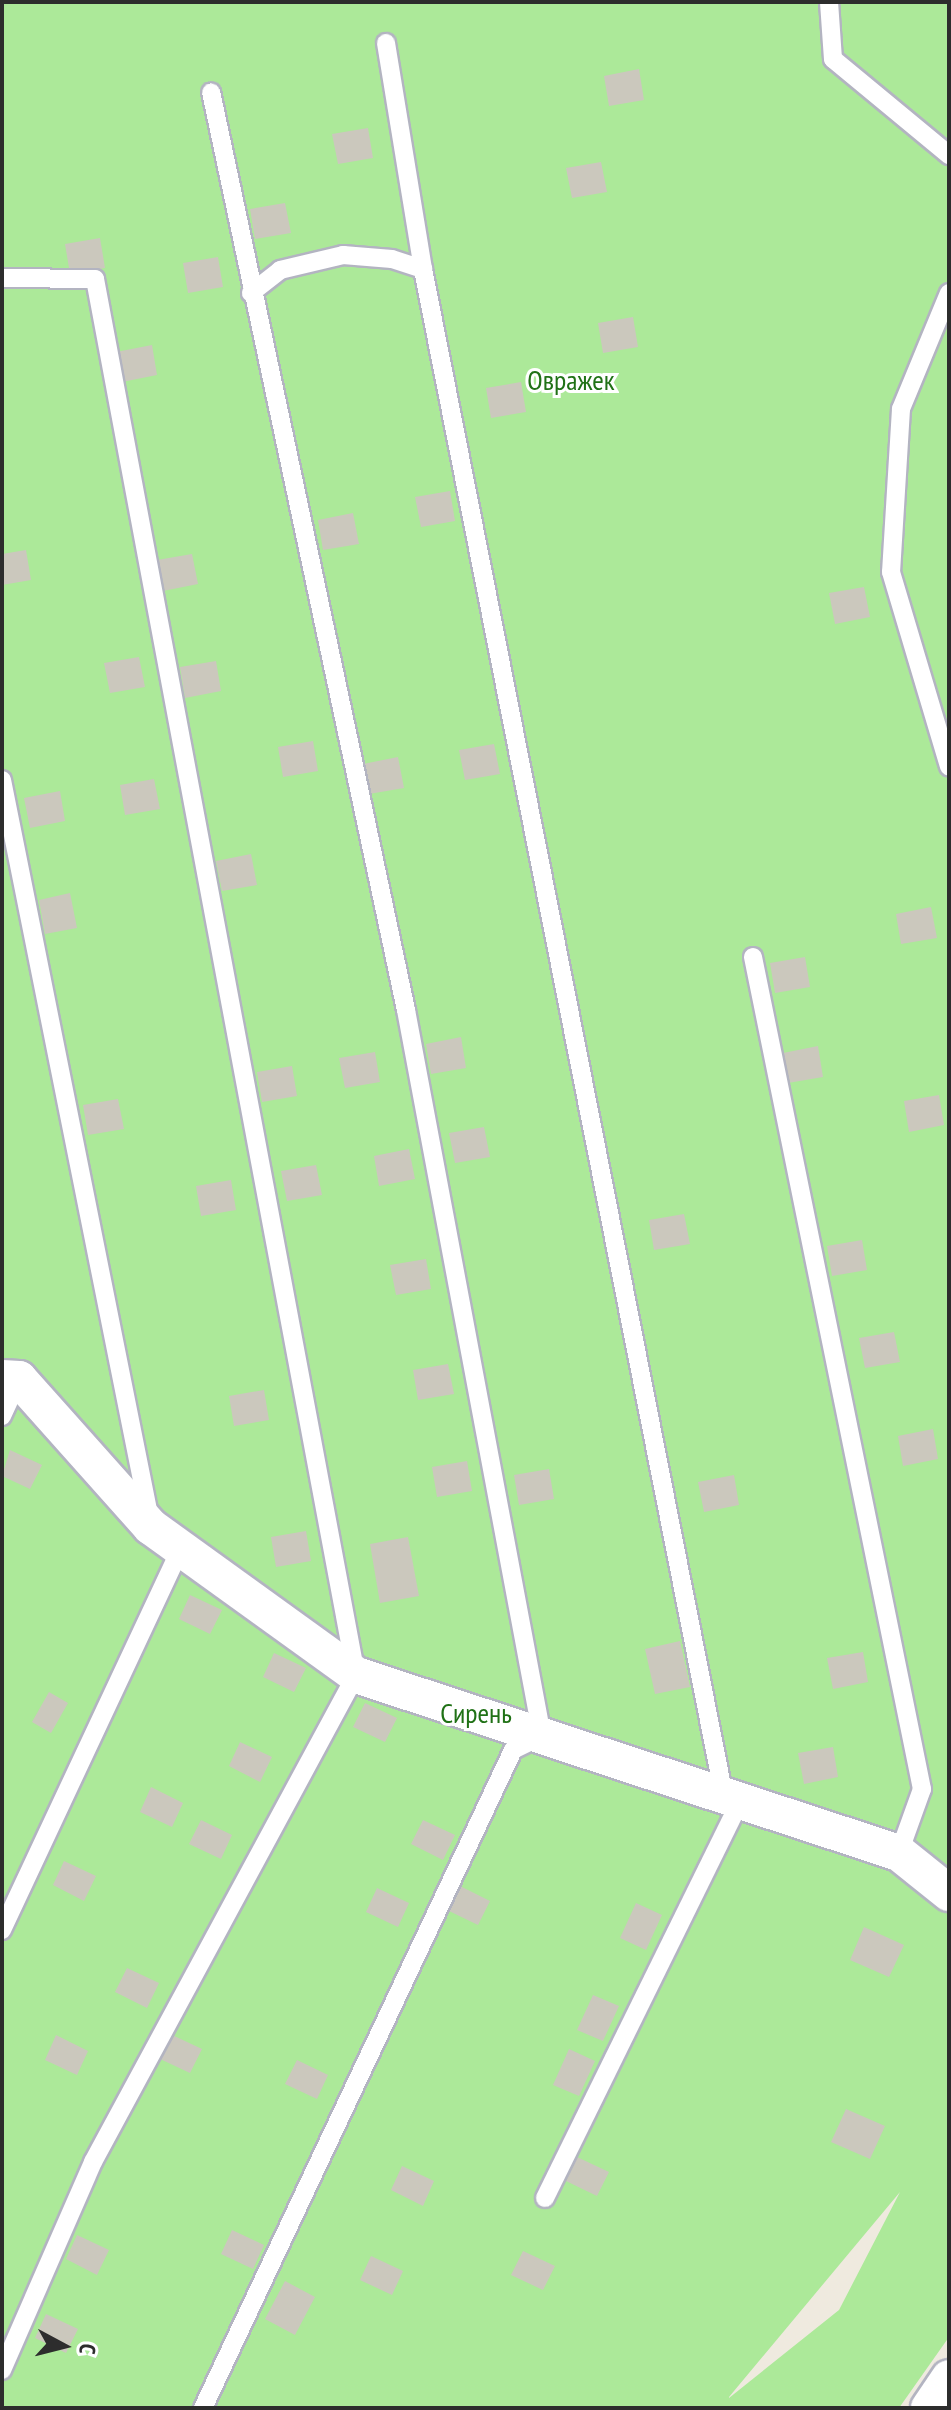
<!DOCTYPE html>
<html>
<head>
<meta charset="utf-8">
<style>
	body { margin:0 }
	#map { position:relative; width:951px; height:2410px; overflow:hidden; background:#efeadf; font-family:"PT Sans Narrow",sans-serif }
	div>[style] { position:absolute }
	.green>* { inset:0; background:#ace999 }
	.building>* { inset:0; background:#cbc8bd }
	.roads { filter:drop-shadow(2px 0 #b3b4c1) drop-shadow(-2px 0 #b3b4c1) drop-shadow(0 2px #b3b4c1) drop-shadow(0 -2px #b3b4c1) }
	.service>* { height:18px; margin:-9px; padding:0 9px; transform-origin:9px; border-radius:9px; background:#fff }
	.minor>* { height:36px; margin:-18px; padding:0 18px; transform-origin:18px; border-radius:18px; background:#fff }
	span { translate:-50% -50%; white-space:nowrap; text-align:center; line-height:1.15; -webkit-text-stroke:6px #fff; paint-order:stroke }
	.park-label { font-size:28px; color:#207116 }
	.frame { position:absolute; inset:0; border:4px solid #2d2d2d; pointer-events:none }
	.north { position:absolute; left:24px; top:2306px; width:80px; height:80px; -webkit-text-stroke:6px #fff; paint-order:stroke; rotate:97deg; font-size:22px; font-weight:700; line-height:32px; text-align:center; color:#2d2d2d }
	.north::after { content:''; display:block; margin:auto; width:28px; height:36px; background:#2d2d2d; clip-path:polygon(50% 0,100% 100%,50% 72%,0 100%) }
</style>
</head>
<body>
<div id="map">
	<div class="green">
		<i style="clip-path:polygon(evenodd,2px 2px,949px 2px,949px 2337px,899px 2408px,2px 2408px,2px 2px,900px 2192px,839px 2310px,729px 2398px,729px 2397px,900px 2192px)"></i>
	</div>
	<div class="building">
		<i style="clip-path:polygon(639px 69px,644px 100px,609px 106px,604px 76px)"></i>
		<i style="clip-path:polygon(368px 128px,373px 158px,338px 164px,332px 134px)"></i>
		<i style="clip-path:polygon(601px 162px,607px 192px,572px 198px,566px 168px)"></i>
		<i style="clip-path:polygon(285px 203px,291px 233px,255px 239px,250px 209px)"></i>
		<i style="clip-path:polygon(100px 238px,105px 268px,70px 274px,65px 244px)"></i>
		<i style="clip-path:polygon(218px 257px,223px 287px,188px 293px,183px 263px)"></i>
		<i style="clip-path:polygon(633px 317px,638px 347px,603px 353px,598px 323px)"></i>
		<i style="clip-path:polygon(152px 345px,157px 375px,122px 382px,116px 352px)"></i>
		<i style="clip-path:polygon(521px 382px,526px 412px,491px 418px,486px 388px)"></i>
		<i style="clip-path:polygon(450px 491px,455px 521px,421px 527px,415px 497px)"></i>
		<i style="clip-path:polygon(353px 513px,359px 544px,323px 550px,318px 520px)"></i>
		<i style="clip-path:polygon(26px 550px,31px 580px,2px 585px,2px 554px)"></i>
		<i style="clip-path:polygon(192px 554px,198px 584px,163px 591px,157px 560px)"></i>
		<i style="clip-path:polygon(864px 587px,870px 617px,835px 624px,829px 593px)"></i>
		<i style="clip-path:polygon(139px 657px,145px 687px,110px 693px,104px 663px)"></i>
		<i style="clip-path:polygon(216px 661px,221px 691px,185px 698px,180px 667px)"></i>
		<i style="clip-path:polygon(313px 741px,318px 771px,283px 777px,278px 747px)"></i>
		<i style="clip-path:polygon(494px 744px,500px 774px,465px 780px,459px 750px)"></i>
		<i style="clip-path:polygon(398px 757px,404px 788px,369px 794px,363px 764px)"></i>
		<i style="clip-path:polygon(154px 779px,160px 809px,125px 815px,120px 785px)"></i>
		<i style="clip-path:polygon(60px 791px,65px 821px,30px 828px,24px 798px)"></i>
		<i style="clip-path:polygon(251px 854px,257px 885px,222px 891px,216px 861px)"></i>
		<i style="clip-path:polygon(70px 893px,77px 928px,45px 934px,39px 900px)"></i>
		<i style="clip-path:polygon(931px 907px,937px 938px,901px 944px,896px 914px)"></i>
		<i style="clip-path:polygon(805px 957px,810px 987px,775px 993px,770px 963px)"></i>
		<i style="clip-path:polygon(461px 1037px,466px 1068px,431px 1074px,426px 1044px)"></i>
		<i style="clip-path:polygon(818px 1046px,823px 1077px,788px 1083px,783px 1053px)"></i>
		<i style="clip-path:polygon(375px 1052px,380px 1082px,345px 1088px,339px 1058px)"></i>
		<i style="clip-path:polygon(292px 1066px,297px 1096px,262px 1102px,257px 1072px)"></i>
		<i style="clip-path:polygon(939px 1095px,944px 1125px,909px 1132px,904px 1101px)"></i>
		<i style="clip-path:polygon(118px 1099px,124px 1129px,88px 1135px,83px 1105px)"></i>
		<i style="clip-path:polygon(484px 1127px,490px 1157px,455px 1163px,449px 1133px)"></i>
		<i style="clip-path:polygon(409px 1149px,415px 1179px,379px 1186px,374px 1156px)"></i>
		<i style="clip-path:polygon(316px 1165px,322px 1195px,287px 1201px,281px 1171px)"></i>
		<i style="clip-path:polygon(231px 1180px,236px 1210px,201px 1216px,196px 1186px)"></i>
		<i style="clip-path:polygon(684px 1214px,690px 1244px,654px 1250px,649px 1220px)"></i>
		<i style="clip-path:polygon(862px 1240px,867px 1270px,832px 1276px,827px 1246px)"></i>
		<i style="clip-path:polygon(426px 1259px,431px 1289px,396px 1295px,390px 1265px)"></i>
		<i style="clip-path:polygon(894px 1332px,900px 1362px,865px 1368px,859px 1338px)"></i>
		<i style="clip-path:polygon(448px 1364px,454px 1394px,418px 1400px,413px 1370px)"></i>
		<i style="clip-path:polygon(264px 1390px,269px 1420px,234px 1426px,229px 1396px)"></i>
		<i style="clip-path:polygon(933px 1429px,938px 1459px,903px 1466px,898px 1436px)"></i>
		<i style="clip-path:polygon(10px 1450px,42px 1465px,30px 1489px,2px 1476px)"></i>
		<i style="clip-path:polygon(467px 1461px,472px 1491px,437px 1497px,432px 1467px)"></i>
		<i style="clip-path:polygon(549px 1469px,554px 1499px,519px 1505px,514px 1475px)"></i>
		<i style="clip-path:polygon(734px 1475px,739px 1505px,704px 1512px,698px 1482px)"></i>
		<i style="clip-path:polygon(306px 1531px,311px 1561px,276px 1567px,271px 1537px)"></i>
		<i style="clip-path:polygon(408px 1537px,419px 1596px,380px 1603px,370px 1544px)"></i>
		<i style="clip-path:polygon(190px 1595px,222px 1610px,210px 1634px,179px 1619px)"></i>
		<i style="clip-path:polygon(680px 1641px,690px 1687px,655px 1694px,645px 1649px)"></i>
		<i style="clip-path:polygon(863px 1652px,868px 1682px,833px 1689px,827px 1658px)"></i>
		<i style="clip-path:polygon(274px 1653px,306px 1668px,294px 1692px,263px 1677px)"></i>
		<i style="clip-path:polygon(49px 1692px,68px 1703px,51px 1733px,32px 1722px)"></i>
		<i style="clip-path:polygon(365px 1703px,397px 1718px,385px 1742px,353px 1727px)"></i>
		<i style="clip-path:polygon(240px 1742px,272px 1757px,260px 1782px,229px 1766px)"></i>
		<i style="clip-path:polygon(833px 1747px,838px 1777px,804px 1784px,798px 1753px)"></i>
		<i style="clip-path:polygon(151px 1787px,183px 1803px,172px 1827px,140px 1812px)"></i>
		<i style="clip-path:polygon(201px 1820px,232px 1835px,221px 1859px,189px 1844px)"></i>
		<i style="clip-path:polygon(423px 1820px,455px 1835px,443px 1860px,411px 1844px)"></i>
		<i style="clip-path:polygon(64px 1861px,96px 1876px,84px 1901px,53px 1885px)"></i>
		<i style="clip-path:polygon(458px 1885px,490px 1901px,478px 1925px,447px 1910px)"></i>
		<i style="clip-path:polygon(377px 1888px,409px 1903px,398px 1927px,366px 1912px)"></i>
		<i style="clip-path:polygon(636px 1903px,662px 1915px,646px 1950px,620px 1938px)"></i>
		<i style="clip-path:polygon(864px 1927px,904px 1945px,889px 1977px,850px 1960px)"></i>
		<i style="clip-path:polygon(127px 1968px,159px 1983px,147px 2008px,115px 1992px)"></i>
		<i style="clip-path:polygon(593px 1995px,619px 2006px,603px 2041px,577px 2030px)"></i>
		<i style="clip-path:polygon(170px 2034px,202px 2049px,190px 2073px,158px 2058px)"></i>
		<i style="clip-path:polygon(56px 2035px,88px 2051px,77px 2075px,45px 2060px)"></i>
		<i style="clip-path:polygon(569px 2049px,595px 2061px,579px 2096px,553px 2085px)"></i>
		<i style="clip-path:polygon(297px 2060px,328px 2075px,317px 2099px,285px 2084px)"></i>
		<i style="clip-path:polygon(846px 2109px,885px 2126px,870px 2159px,831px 2142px)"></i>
		<i style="clip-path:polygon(577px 2157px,609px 2172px,597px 2196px,566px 2181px)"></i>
		<i style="clip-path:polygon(402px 2166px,434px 2181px,423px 2206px,391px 2190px)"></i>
		<i style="clip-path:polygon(232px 2230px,264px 2245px,253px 2269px,221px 2254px)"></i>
		<i style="clip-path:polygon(77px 2235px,109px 2250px,97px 2275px,66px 2259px)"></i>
		<i style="clip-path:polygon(523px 2251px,555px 2266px,543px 2290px,511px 2275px)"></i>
		<i style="clip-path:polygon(371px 2256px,403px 2271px,392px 2295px,360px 2280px)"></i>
		<i style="clip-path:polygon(285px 2281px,315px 2297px,295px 2335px,265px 2319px)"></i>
		<i style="clip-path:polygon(46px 2314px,78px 2329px,66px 2353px,35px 2338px)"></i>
	</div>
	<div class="roads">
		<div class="service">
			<i style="left:829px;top:2px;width:57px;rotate:86deg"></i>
			<i style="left:833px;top:59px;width:151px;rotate:39.6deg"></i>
			<i style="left:386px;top:43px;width:229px;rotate:80.7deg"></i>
			<i style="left:423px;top:269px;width:1556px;rotate:78.85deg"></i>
			<i style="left:2px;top:278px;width:93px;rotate:0.6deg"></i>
			<i style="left:95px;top:279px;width:1420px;rotate:79.41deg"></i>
			<i style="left:356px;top:1675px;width:553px;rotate:118.37deg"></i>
			<i style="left:93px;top:2162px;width:227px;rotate:113.6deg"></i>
			<i style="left:251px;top:293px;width:37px;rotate:-38deg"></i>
			<i style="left:280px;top:270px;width:65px;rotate:-13.4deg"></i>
			<i style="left:343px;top:255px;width:49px;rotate:4.7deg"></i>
			<i style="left:392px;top:259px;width:33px;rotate:18deg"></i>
			<i style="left:949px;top:293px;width:126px;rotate:112.5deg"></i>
			<i style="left:901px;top:409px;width:163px;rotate:93.5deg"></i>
			<i style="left:891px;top:572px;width:203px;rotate:73.4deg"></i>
			<i style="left:2px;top:780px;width:750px;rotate:78.69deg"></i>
			<i style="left:753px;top:957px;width:849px;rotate:78.52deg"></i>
			<i style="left:922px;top:1789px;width:68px;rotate:109.8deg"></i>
			<i style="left:2px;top:1416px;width:41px;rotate:-65.3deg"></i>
			<i style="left:2px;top:1930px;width:422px;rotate:-64.9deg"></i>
			<i style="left:545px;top:2198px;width:442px;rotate:-63.8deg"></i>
			<i style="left:203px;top:2408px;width:727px;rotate:-64.77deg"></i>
			<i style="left:513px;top:1750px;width:32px;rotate:-26deg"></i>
			<i style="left:542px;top:1736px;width:739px;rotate:-100.61deg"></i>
			<i style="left:406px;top:1010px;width:938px;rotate:-101.99deg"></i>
		</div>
		<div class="minor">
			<i style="left:2px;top:1378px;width:17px;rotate:3deg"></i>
			<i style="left:19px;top:1379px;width:198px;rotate:48.3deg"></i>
			<i style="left:151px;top:1527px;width:253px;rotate:35.8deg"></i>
			<i style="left:356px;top:1675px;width:571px;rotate:18.15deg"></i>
			<i style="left:899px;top:1853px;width:64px;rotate:38.7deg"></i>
			<i style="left:929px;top:2408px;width:36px;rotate:-56deg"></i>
		</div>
	</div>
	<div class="park-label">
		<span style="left:571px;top:380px">Овражек</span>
		<span style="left:476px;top:1713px">Сирень</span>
	</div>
	<div class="frame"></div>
	<div class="north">С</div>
</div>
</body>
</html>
